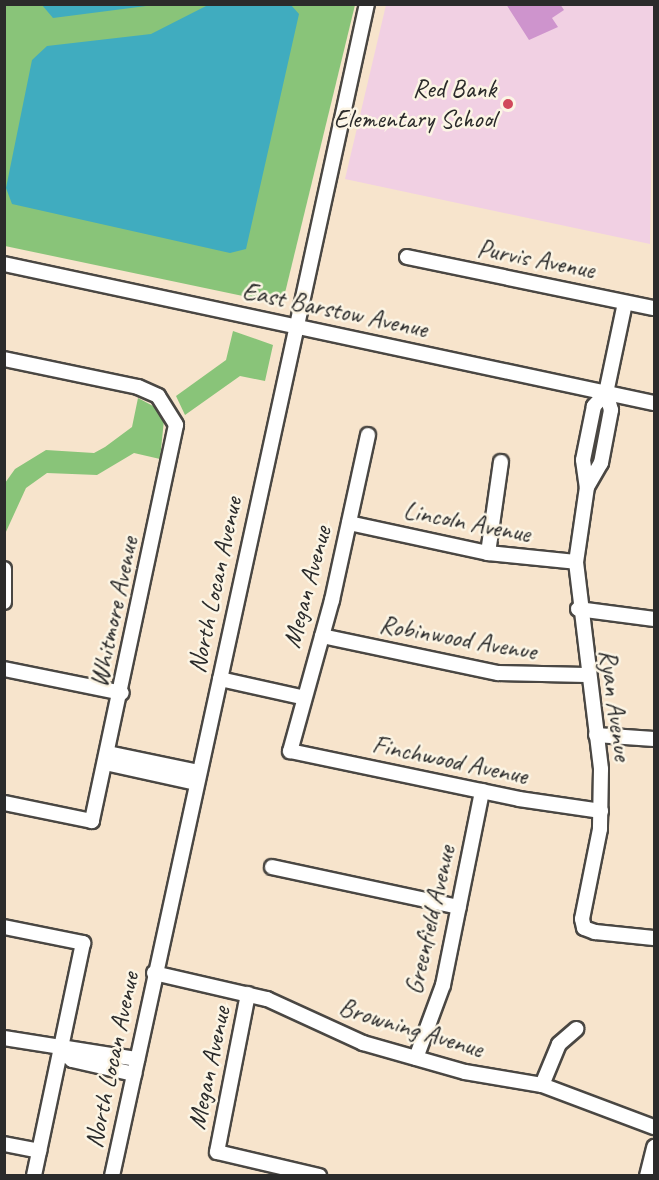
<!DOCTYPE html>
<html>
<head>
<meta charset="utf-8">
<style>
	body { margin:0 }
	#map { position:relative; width:659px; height:1180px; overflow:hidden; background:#f7e4cc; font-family:Caveat,sans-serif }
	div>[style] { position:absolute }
	.built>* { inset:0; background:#f1d0e3 }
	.green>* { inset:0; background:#89c479 }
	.water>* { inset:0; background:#40acbf }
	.building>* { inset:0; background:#ce94cd }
	.roads { filter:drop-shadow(2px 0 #4a4743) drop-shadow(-2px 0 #4a4743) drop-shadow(0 2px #4a4743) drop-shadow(0 -2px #4a4743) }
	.minor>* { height:14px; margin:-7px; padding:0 7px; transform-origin:7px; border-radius:7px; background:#fff }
	.dots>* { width:16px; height:16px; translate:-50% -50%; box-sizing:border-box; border:3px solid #fcf5e5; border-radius:50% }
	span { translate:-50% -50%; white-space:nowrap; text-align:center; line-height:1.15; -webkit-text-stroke:5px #fcf5e5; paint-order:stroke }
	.poi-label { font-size:26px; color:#2b2b2b }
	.right { translate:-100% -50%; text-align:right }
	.street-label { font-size:26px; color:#2b2b2b }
	.frame { position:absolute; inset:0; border:6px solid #2b2b2b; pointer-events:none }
</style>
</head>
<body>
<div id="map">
	<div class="built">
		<i style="clip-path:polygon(386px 5px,654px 5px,650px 244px,345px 179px)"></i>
	</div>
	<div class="green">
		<i style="clip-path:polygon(5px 5px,355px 5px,284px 297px,276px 303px,5px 246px)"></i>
		<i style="clip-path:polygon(233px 331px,273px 345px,265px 381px,240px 376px,185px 415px,176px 396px,226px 360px)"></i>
		<i style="clip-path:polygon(138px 398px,155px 407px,164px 420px,160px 459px,134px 453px,97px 475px,47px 473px,26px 488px,5px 534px,5px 483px,15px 469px,46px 450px,94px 453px,105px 447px,132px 427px)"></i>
	</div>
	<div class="water">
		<i style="clip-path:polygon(42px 5px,154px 5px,53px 18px)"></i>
		<i style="clip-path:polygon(208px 5px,291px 5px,299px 14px,246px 249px,230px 253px,12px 204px,6px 188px,32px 60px,47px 46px,151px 34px)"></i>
	</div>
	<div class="building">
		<i style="clip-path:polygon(506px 4px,560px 4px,564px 10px,552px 18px,558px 27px,529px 40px)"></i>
	</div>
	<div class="roads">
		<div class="minor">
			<i style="left:407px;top:257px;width:252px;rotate:11.7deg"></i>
			<i style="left:4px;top:264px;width:665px;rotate:12.07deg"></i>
			<i style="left:4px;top:359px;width:137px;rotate:11.8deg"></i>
			<i style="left:138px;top:387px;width:22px;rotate:24deg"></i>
			<i style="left:158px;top:396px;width:34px;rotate:58deg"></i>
			<i style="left:176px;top:425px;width:405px;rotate:102deg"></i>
			<i style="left:92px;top:821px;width:90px;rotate:-168.4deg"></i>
			<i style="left:606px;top:393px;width:18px;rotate:133deg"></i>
			<i style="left:594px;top:406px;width:55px;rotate:101.5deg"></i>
			<i style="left:583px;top:460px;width:27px;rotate:82deg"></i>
			<i style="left:587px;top:487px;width:76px;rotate:98.3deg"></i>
			<i style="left:576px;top:562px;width:209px;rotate:83.1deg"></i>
			<i style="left:601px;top:769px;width:60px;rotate:91deg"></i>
			<i style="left:600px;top:829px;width:92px;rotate:101.3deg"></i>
			<i style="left:582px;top:919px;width:9px;rotate:77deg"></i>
			<i style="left:584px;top:928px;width:12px;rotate:20deg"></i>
			<i style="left:595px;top:932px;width:59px;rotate:5.8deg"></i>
			<i style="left:368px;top:435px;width:169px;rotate:102.3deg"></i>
			<i style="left:332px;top:600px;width:157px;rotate:105.5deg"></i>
			<i style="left:290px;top:751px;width:234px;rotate:11.8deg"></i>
			<i style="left:519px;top:799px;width:83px;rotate:8.3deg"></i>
			<i style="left:587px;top:487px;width:28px;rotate:-60deg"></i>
			<i style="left:601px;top:463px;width:54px;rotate:-79.3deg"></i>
			<i style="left:611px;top:410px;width:18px;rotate:-106deg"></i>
			<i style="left:606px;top:393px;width:92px;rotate:-78.1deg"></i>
			<i style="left:349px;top:523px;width:142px;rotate:12.2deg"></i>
			<i style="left:488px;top:553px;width:88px;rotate:5.8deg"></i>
			<i style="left:488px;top:553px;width:92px;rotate:-81.9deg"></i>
			<i style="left:4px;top:569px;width:33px;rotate:90deg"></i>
			<i style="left:578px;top:609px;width:77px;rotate:7.5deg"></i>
			<i style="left:322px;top:636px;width:180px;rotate:11.9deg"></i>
			<i style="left:498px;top:673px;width:88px;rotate:1.3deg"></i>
			<i style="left:4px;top:669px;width:120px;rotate:11.5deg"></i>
			<i style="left:220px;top:679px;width:83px;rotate:12.5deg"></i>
			<i style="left:596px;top:735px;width:58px;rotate:3.9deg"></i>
			<i style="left:108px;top:753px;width:93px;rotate:11.8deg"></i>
			<i style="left:105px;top:763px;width:93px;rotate:12.4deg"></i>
			<i style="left:272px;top:867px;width:191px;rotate:12.1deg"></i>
			<i style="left:4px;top:927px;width:81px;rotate:11.4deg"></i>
			<i style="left:83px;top:943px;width:238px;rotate:101.9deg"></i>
			<i style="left:154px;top:973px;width:116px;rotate:13deg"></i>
			<i style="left:267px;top:999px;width:106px;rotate:24.6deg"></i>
			<i style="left:363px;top:1043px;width:106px;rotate:15.9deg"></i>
			<i style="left:465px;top:1072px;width:78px;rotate:9.6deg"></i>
			<i style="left:542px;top:1085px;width:120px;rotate:20.6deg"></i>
			<i style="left:248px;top:994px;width:161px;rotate:101.1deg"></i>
			<i style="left:217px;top:1152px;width:105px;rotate:13.2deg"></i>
			<i style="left:4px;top:1038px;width:135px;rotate:9deg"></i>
			<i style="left:61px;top:1050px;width:15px;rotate:42deg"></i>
			<i style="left:72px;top:1060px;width:64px;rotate:12.7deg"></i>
			<i style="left:416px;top:1058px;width:78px;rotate:-69.7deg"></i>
			<i style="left:443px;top:985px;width:198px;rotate:-78.6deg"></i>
			<i style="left:542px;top:1085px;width:44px;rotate:-67.5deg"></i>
			<i style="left:559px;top:1044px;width:23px;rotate:-41deg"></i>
			<i style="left:4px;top:1144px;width:36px;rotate:11deg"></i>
			<i style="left:112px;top:1176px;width:1199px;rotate:-77.73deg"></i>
			<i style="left:647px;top:1176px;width:30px;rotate:-76deg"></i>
		</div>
	</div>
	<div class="dots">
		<i style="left:508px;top:104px;background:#d1495b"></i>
	</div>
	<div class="poi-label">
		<span class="right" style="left:496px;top:104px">Red Bank<br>Elementary School</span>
	</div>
	<div class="street-label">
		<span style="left:536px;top:259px;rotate:11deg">Purvis Avenue</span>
		<span style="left:335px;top:310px;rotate:12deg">East Barstow Avenue</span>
		<span style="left:467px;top:522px;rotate:11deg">Lincoln Avenue</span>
		<span style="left:215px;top:585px;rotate:-78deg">North Locan Avenue</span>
		<span style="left:307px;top:587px;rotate:-75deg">Megan Avenue</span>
		<span style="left:114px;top:612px;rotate:-78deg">Whitmore Avenue</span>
		<span style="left:458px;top:638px;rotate:10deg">Robinwood Avenue</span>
		<span style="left:615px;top:705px;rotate:82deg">Ryan Avenue</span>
		<span style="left:450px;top:760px;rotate:12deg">Finchwood Avenue</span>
		<span style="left:430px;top:920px;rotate:-77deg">Greenfield Avenue</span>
		<span style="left:411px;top:1028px;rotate:17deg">Browning Avenue</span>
		<span style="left:112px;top:1060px;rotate:-78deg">North Locan Avenue</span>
		<span style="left:209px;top:1068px;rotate:-78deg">Megan Avenue</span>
	</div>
	<div class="frame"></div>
</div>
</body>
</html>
